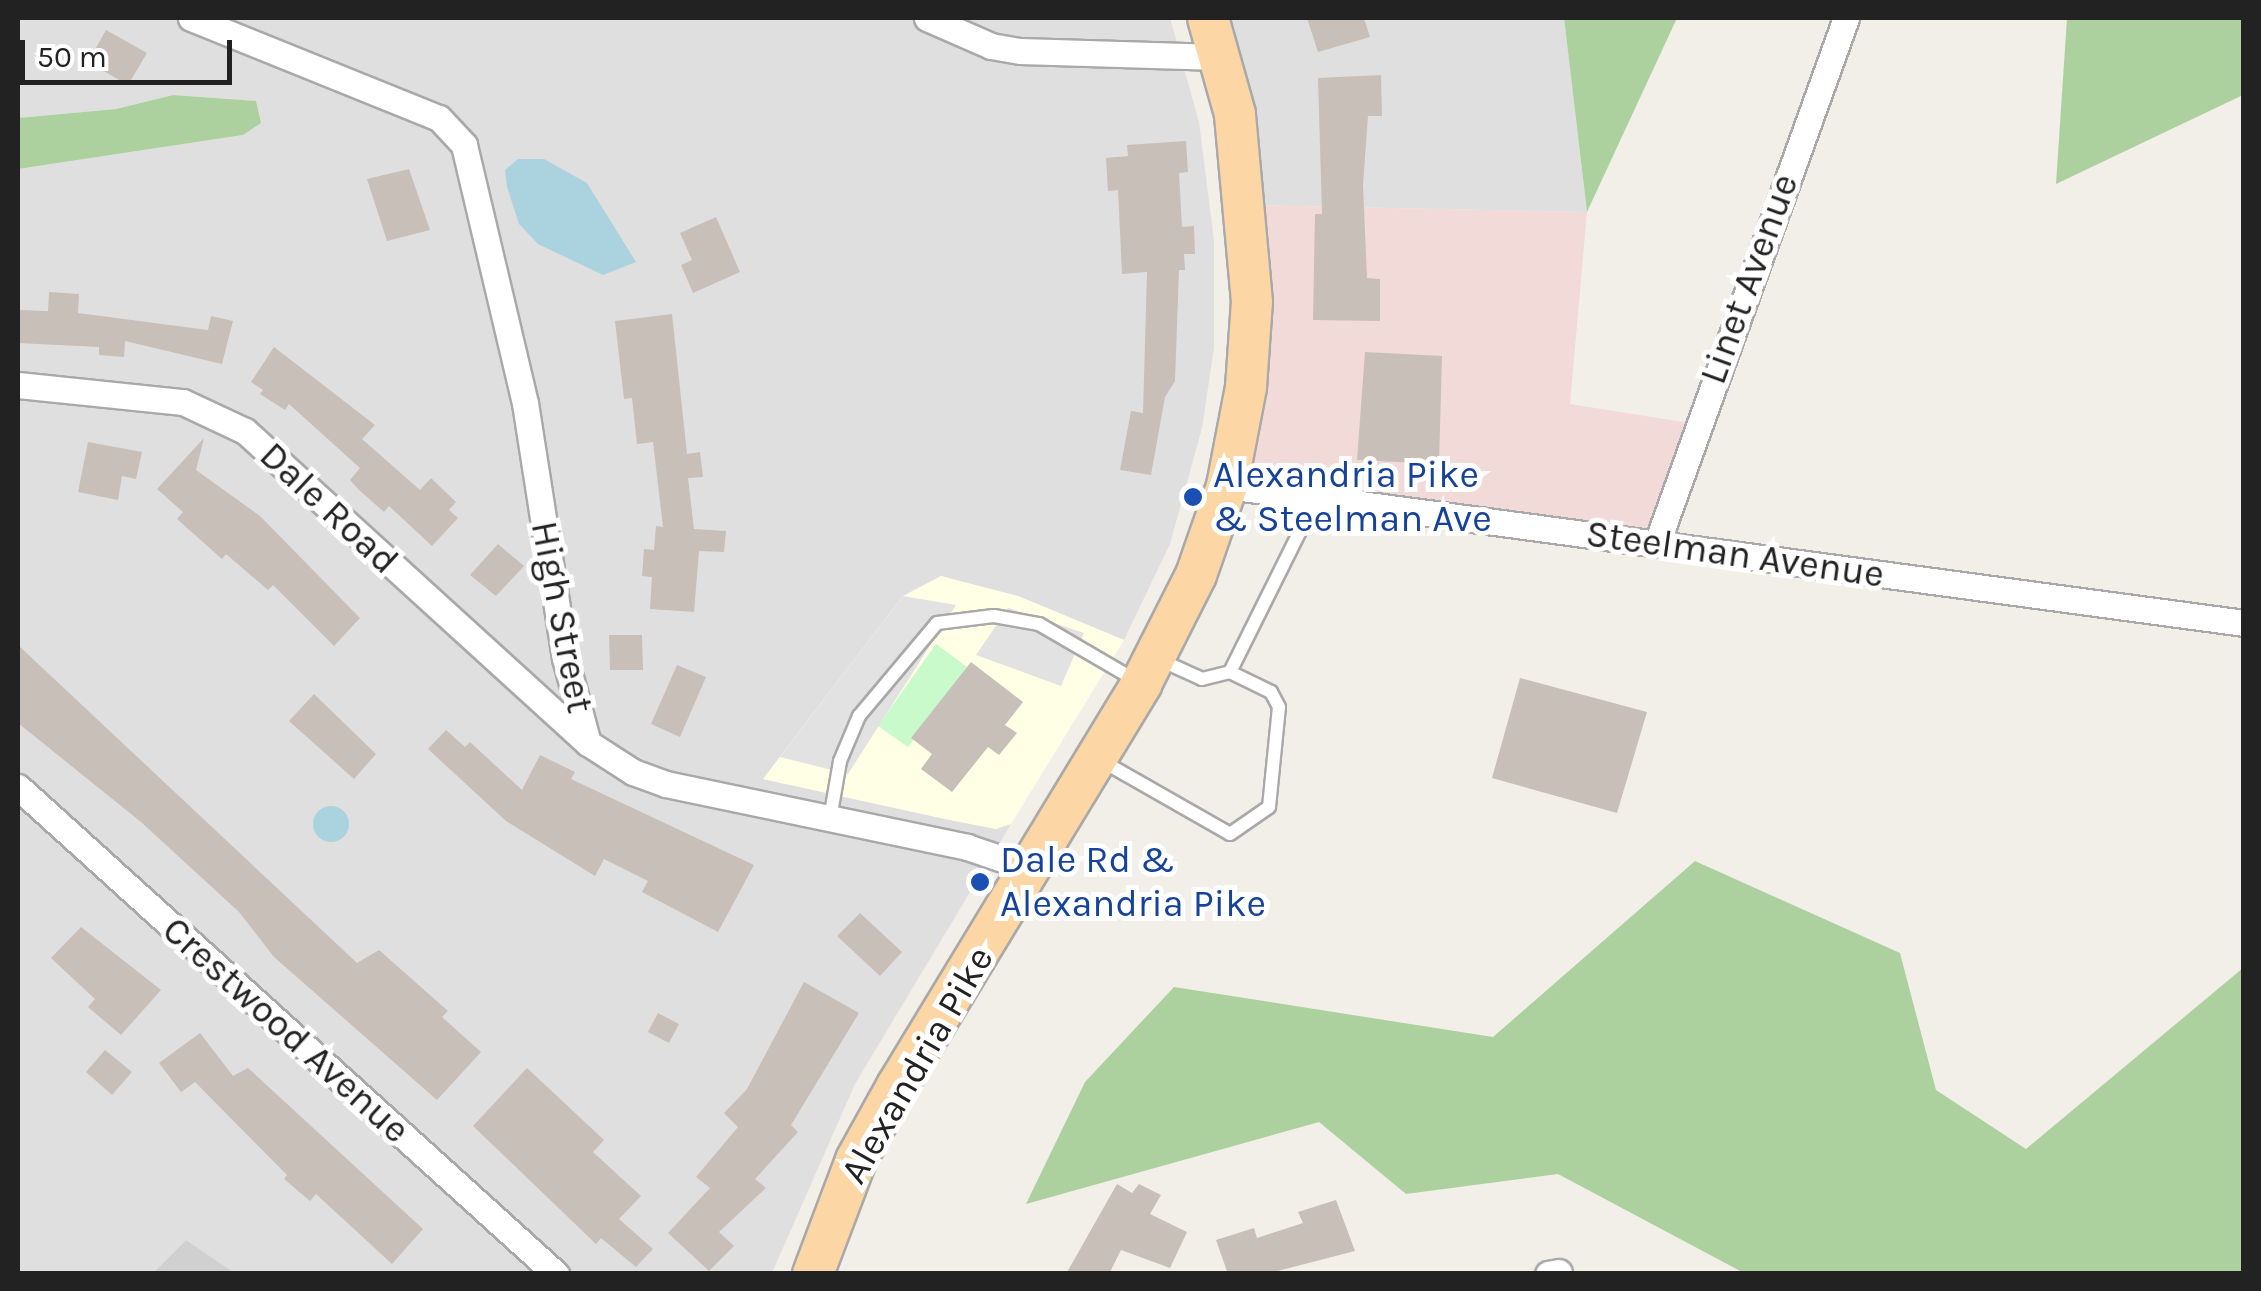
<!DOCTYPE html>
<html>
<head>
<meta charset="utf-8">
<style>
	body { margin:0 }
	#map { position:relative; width:2261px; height:1291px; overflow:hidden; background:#f2efe9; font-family:Karla,sans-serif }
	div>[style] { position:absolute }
	.residential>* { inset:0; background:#e0dfdf }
	.commercial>* { inset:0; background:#f2dad9 }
	.education>* { inset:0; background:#ffffe5 }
	.religious>* { inset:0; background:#d0d0d0 }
	.forest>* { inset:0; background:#add19e }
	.park>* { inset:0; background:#c8facc }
	.parking>* { inset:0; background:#e2e2e2 }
	.water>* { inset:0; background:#aad3df }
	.round { border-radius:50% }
	.building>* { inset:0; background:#c7bfb8 }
	.roads { filter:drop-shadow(2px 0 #a9a9a9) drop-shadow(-2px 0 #a9a9a9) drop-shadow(0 2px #a9a9a9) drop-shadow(0 -2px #a9a9a9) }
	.lane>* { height:12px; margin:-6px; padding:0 6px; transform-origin:6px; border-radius:6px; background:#fff }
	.street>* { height:25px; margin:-12.5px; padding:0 12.5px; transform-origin:12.5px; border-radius:12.5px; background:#fff }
	.primary>* { height:40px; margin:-20px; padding:0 20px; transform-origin:20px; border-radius:20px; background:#fcd6a4 }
	.dots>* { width:28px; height:28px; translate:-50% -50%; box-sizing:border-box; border:5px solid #fff; border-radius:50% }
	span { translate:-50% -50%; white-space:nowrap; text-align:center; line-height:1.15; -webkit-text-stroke:10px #fff; paint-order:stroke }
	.street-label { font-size:38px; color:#222 }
	.transit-label { font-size:38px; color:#164399 }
	.left { translate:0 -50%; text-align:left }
	.frame { position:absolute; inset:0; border:20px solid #222; pointer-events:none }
	.scale { position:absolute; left:20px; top:40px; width:212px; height:45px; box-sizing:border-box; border:5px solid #222; border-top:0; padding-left:12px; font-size:30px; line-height:35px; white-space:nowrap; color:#222; -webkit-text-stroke:8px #fff; paint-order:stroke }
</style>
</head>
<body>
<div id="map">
	<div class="residential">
		<i style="clip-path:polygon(18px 18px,1170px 18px,1199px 122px,1214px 241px,1214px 348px,1202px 428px,1170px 544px,1124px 640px,1018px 596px,903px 596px,763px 779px,945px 819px,996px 829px,1011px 824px,855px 1084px,772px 1273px,235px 1273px,186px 1240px,153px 1273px,18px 1273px,18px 169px,243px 135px,255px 101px,173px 95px,116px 109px,18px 118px)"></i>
		<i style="clip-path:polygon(1208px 18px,1564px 18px,1587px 212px,1247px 205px)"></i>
	</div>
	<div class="commercial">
		<i style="clip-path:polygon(1247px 205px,1587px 212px,1570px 404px,1696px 424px,1657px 543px,1227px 486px)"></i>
	</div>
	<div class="education">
		<i style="clip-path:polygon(941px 576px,1018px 596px,1124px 640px,1011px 824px,996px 829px,945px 819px,763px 779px,903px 596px)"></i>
	</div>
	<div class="religious">
		<i style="clip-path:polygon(186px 1240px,235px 1273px,153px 1273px)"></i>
	</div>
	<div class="forest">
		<i style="clip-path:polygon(1564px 18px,1677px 18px,1587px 212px)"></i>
		<i style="clip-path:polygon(2067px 18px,2243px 18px,2243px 95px,2056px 184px)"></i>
		<i style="clip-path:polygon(173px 95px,256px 101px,261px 123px,243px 135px,18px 169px,18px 118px,116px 109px)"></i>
		<i style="clip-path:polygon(1695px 861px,1900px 953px,1936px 1090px,2026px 1149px,2243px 968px,2243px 1273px,1744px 1273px,1558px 1174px,1406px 1194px,1319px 1122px,1026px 1204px,1085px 1082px,1174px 987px,1493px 1037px)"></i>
	</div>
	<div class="park">
		<i style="clip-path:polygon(936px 644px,967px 667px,908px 747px,878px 726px)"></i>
	</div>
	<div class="parking">
		<i style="clip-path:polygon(903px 596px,956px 605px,848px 774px,780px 757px)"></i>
		<i style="clip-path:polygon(1008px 608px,1084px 633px,1061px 686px,976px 655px)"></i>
	</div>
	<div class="water">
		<i style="clip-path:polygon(518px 159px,544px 159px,587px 183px,636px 262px,603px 275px,538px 244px,519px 224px,507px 187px,505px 170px)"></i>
		<i class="round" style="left:313px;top:806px;width:36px;height:36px"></i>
	</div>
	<div class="building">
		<i style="clip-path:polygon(1307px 18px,1364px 18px,1370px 37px,1318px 52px)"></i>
		<i style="clip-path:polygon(106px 30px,147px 53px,128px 85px,88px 62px)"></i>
		<i style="clip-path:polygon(1381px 75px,1382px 116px,1368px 116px,1363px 185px,1367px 278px,1380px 279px,1380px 321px,1313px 320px,1315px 214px,1322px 214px,1318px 78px)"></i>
		<i style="clip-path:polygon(1186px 141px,1188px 172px,1179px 173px,1182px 227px,1194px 226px,1195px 254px,1184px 254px,1185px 270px,1179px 270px,1175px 381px,1165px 397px,1151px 475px,1120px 470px,1131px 411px,1143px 413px,1147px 272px,1122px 274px,1118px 190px,1108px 191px,1106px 158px,1128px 156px,1127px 145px)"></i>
		<i style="clip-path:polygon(409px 169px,430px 230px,387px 241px,367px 179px)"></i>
		<i style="clip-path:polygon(716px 217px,740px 272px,693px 293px,681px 265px,692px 260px,680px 233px)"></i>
		<i style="clip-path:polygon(49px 292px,79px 294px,78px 313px,208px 330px,211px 316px,233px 321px,222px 364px,125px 341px,124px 357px,99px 355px,99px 347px,18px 343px,19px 310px,48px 311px)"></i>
		<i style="clip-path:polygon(672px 314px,687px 454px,700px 452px,703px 477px,688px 478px,694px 529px,726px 531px,724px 552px,699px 551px,694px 612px,650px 609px,652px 577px,642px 576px,644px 549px,654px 550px,656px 526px,663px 527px,653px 442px,637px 444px,632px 398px,624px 399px,615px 321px)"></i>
		<i style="clip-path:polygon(274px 347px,375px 425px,362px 439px,420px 490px,431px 478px,456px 502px,449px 510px,458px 518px,432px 546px,389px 506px,384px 512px,358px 489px,350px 480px,360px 468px,289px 404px,285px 410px,260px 394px,263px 390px,251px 382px)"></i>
		<i style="clip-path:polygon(1365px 352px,1442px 356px,1439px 464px,1357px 460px)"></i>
		<i style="clip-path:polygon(204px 438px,196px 470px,260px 516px,360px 618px,334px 646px,273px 585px,268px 590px,226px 554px,222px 559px,177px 519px,183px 512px,157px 489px)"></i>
		<i style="clip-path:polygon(88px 442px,142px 452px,136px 479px,122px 476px,118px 500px,78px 492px)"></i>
		<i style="clip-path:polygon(498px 544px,524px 566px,496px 596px,470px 575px)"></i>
		<i style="clip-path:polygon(609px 635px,642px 635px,643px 670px,610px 670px)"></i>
		<i style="clip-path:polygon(18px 645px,357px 963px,379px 950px,448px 1011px,442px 1017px,481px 1052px,437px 1100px,274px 957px,239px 912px,141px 822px,18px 723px)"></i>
		<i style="clip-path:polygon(971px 662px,1023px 702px,1005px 725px,1017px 733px,999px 755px,988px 747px,952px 792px,921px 769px,932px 754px,911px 738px)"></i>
		<i style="clip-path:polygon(677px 665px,706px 677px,680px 737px,651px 724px)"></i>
		<i style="clip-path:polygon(1520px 678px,1647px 712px,1617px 813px,1492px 778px)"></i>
		<i style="clip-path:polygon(314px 694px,376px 754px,354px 779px,289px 721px)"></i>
		<i style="clip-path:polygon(446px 730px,465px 747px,470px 742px,522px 790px,540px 755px,575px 772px,571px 779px,754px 865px,718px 932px,642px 892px,648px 881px,604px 859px,595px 876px,506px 821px,428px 749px)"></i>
		<i style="clip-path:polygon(860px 913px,902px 952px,880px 976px,837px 936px)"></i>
		<i style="clip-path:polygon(81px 927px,161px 990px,121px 1035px,88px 1007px,95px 999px,51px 958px)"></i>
		<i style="clip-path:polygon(804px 982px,859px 1013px,791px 1125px,798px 1132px,755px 1179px,766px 1188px,719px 1232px,734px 1246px,709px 1271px,668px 1233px,710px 1188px,696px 1177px,738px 1127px,724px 1113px,747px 1089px)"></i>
		<i style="clip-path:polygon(658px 1013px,679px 1024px,669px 1043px,648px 1032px)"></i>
		<i style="clip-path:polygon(200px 1033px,233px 1076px,248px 1068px,423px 1229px,392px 1264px,316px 1194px,310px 1201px,284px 1179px,287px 1175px,195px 1082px,181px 1092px,159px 1063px)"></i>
		<i style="clip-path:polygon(105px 1050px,132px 1072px,112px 1095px,86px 1072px)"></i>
		<i style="clip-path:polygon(527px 1068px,604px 1140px,593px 1152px,641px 1196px,619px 1219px,653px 1249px,636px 1267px,601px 1238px,596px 1244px,473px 1126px)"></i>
		<i style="clip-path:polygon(1117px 1184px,1132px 1193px,1139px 1184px,1161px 1195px,1150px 1214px,1187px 1232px,1170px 1268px,1121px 1250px,1109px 1274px,1066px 1274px)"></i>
		<i style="clip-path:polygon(1336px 1200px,1355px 1251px,1266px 1274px,1228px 1274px,1216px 1240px,1254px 1228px,1257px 1238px,1303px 1223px,1298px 1212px)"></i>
	</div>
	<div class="roads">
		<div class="lane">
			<i style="left:1158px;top:659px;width:48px;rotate:24.4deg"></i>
			<i style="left:1202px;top:679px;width:29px;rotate:-14deg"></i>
			<i style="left:1230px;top:672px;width:195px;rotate:-63.6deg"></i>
			<i style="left:1102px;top:761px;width:147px;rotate:29.7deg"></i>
			<i style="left:1230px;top:834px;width:47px;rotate:-34.7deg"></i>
			<i style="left:1269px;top:807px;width:100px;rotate:-84.3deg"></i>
			<i style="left:1279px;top:707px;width:17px;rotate:-118deg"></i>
			<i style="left:1271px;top:692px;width:46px;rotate:-154deg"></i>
			<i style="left:830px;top:819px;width:59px;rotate:-80.2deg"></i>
			<i style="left:840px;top:761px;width:49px;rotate:-67.1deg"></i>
			<i style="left:859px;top:716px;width:121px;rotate:-50deg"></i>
			<i style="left:937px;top:623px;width:57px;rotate:-7deg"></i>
			<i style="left:994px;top:616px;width:46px;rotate:10.1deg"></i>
			<i style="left:1039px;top:624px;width:113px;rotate:30.2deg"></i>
		</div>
		<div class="street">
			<i style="left:191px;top:18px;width:267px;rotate:22deg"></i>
			<i style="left:439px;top:118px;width:37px;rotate:47deg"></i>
			<i style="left:464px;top:145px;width:265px;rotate:76.7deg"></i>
			<i style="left:525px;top:403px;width:258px;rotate:81.1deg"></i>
			<i style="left:565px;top:658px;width:88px;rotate:74.9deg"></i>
			<i style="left:588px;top:743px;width:54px;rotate:32.8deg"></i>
			<i style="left:633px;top:772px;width:35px;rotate:20deg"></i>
			<i style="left:666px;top:784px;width:308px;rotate:11.8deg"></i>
			<i style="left:967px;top:847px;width:69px;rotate:18.7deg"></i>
			<i style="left:927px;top:18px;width:70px;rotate:23.6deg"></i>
			<i style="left:991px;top:46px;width:29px;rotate:10deg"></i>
			<i style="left:1020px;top:51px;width:199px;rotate:1.7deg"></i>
			<i style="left:18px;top:385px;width:166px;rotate:5.9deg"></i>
			<i style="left:183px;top:402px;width:68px;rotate:25.1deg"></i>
			<i style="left:245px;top:431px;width:464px;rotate:42.3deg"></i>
			<i style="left:1227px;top:486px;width:1026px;rotate:7.67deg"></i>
			<i style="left:1657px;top:543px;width:558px;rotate:-70.2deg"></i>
			<i style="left:18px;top:787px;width:726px;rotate:42.15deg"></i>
			<i style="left:1548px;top:1274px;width:11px;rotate:-10deg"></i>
		</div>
		<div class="primary">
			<i style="left:813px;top:1274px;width:122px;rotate:-69.3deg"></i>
			<i style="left:856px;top:1160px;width:85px;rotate:-61deg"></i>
			<i style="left:897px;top:1086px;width:470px;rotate:-58.7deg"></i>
			<i style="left:1141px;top:684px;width:122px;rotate:-63.2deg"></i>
			<i style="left:1196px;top:575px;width:94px;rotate:-70.8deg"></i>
			<i style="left:1227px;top:486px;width:101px;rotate:-79.1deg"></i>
			<i style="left:1246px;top:387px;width:85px;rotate:-86deg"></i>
			<i style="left:1252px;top:302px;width:189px;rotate:-95.2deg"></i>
			<i style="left:1235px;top:114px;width:100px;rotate:-105.7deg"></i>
		</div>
	</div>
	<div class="dots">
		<i style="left:1193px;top:497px;background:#1a4fb4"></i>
		<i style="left:980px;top:882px;background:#1a4fb4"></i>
	</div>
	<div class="street-label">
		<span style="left:1749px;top:279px;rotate:-70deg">Linet Avenue</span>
		<span style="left:329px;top:508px;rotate:43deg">Dale Road</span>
		<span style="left:1735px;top:554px;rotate:8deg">Steelman Avenue</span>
		<span style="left:562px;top:617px;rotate:79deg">High Street</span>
		<span style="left:286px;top:1030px;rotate:42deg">Crestwood Avenue</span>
		<span style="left:917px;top:1065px;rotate:-60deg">Alexandria Pike</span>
	</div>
	<div class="transit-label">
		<span class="left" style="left:1213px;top:497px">Alexandria Pike<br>&amp; Steelman Ave</span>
		<span class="left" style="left:1000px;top:882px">Dale Rd &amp;<br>Alexandria Pike</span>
	</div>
	<div class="frame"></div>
	<div class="scale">50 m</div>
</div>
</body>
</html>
